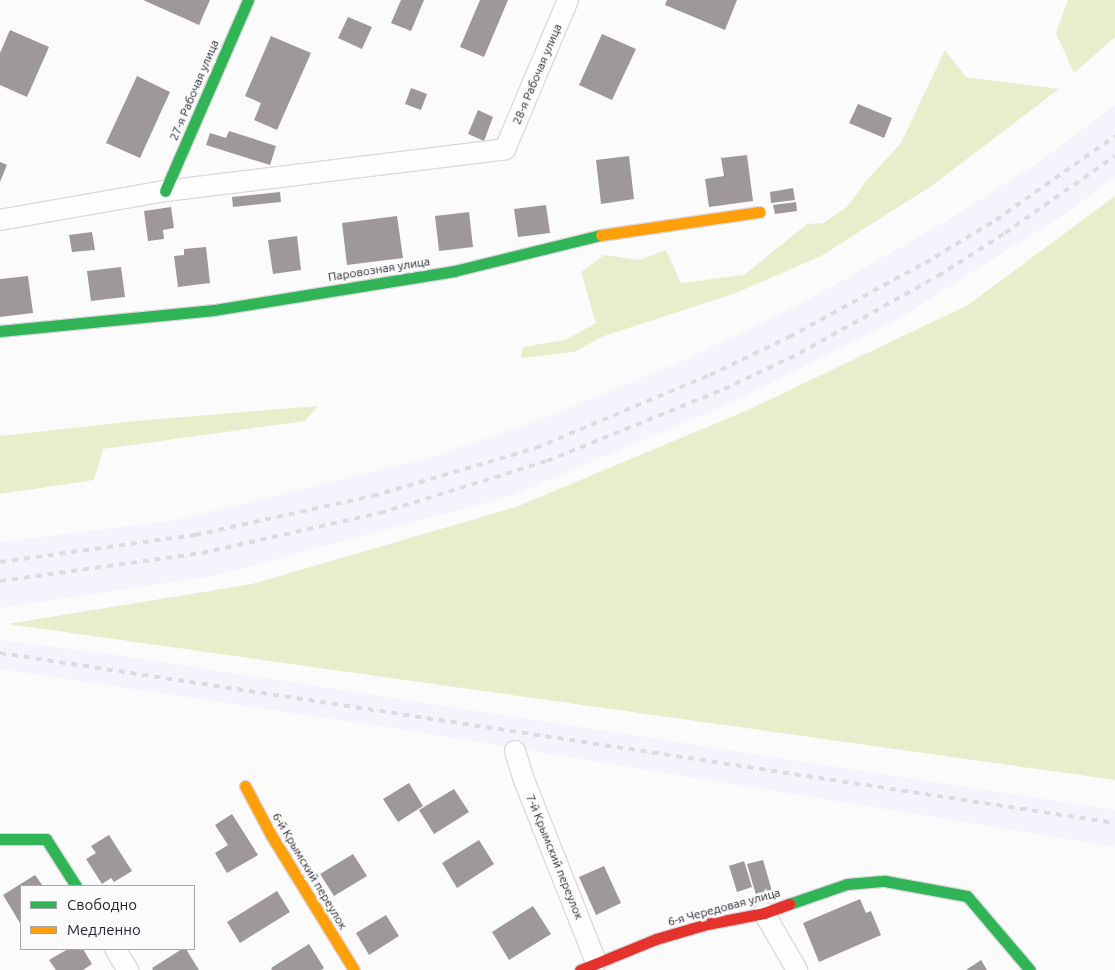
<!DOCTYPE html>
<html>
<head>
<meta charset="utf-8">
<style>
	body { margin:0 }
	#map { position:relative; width:1115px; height:970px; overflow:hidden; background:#fbfbfb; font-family:Ubuntu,sans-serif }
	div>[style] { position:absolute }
	.built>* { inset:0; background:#f5f3fc }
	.green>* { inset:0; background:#e7eecb }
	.building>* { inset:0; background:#9e989b }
	.roads { filter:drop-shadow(1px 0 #dbd9df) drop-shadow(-1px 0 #dbd9df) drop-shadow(0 1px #dbd9df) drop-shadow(0 -1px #dbd9df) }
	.street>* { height:20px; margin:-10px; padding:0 10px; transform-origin:10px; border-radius:10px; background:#fefefe }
	.fast>* { height:11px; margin:-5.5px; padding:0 5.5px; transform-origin:5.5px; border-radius:5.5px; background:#30b455 }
	.slow>* { height:11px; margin:-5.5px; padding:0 5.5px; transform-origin:5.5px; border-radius:5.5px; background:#ff9f0a }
	.jam>* { height:11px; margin:-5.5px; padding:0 5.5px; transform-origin:5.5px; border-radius:5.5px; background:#e5322d }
	.rail>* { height:4px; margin-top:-2px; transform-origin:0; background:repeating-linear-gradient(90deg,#dcdcdc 0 6px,transparent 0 12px) }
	span { translate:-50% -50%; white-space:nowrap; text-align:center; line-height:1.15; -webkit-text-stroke:5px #fbfbfb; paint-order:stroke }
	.street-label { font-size:12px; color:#282530 }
	.legend { position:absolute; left:20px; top:885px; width:175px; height:65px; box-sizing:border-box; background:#fbfbfb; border:1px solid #a7a5aa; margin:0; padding:6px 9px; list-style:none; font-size:15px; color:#282530 }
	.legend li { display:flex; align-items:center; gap:10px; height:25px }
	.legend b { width:25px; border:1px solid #a7a5aa }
</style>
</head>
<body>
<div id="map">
	<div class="built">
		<i style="clip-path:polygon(1115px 105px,1115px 176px,1068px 212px,898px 319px,738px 400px,511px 496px,213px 576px,0 608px,0 542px,176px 520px,434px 456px,544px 418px,680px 362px,803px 303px,953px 217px,1043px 159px)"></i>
		<i style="clip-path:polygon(0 640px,110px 654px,1115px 810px,1115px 847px,411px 731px,0 669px)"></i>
	</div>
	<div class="green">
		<i style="clip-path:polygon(1068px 0,1115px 0,1115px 37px,1074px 73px,1056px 33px)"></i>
		<i style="clip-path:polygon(945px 50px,966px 77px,1059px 89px,930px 187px,821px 256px,736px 293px,604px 336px,574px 352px,521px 358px,523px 347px,565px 340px,596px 323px,581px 272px,604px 255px,639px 260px,666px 250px,681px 283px,744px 275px,807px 224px,823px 223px,847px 207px,866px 181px,901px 143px)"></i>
		<i style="clip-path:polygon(1115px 196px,1115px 780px,8px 624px,252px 584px,516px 507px,750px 409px,968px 305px)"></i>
		<i style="clip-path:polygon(318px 406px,305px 421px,103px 449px,94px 480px,0 494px,0 436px,146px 420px)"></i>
	</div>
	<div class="building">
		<i style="clip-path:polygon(143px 0,210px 0,199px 25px)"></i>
		<i style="clip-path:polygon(401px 0,424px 0,411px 31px,391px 23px)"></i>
		<i style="clip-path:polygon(480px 0,508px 0,484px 57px,460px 47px)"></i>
		<i style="clip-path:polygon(667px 0,737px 0,725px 30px,665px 5px)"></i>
		<i style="clip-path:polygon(348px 17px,372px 27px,362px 49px,338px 38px)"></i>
		<i style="clip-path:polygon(10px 30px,49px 47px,27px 97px,0 85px,0 53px)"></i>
		<i style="clip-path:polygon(602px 34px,636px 49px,612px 100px,579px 85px)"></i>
		<i style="clip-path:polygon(271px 36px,311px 53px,277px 130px,254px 120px,261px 103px,245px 96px)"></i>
		<i style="clip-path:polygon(137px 76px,170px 92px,140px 158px,106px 143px)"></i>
		<i style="clip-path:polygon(411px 88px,427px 94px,421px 110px,405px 104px)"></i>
		<i style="clip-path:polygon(858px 104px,892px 118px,884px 138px,849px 123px)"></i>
		<i style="clip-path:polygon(478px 110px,493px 117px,484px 141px,468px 134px)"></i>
		<i style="clip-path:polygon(229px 131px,276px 146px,270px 165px,206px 145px,210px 133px,226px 138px)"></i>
		<i style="clip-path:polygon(747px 155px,753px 201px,709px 207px,705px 179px,724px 176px,721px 158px)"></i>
		<i style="clip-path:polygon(629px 156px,634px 199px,601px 204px,596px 160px)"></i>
		<i style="clip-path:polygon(0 162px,7px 165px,0 182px)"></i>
		<i style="clip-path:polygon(793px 188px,795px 200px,771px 203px,770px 192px)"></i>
		<i style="clip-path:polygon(280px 192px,281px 202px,233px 207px,232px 197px)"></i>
		<i style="clip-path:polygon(796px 202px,797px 211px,775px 214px,773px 205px)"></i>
		<i style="clip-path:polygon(546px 205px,550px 233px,518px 237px,514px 209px)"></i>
		<i style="clip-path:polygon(171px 207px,174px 228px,163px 230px,164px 239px,148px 241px,144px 211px)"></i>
		<i style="clip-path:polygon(469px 212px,473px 247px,439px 251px,435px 216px)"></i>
		<i style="clip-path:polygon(397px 216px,403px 258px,347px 265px,342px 223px)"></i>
		<i style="clip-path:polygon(92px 232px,95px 250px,72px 252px,69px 235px)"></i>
		<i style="clip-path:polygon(297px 236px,301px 270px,273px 274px,268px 240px)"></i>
		<i style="clip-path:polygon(206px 247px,210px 283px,178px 287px,174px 256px,184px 255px,184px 249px)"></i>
		<i style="clip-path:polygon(121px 267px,125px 297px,91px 301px,87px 271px)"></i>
		<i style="clip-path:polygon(28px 276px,33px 313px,0 317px,0 279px)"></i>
		<i style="clip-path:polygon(409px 783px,423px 806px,398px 822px,383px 799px)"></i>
		<i style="clip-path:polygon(454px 789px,469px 812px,434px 834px,419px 810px)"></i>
		<i style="clip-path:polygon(232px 814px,258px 855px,227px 873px,215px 853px,228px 845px,215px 825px)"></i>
		<i style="clip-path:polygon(109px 835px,132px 871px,114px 882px,111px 878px,102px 884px,86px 859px,96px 853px,91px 846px)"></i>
		<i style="clip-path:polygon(479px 840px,494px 864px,457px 888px,442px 863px)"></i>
		<i style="clip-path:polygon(353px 854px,367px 876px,334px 896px,320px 874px)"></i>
		<i style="clip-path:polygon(763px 860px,774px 898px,758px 902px,747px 864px)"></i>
		<i style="clip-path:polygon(744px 861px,752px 887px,737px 892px,729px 866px)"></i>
		<i style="clip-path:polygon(604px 866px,621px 903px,596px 915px,579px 877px)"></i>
		<i style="clip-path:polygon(35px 875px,43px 886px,21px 886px,20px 923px,3px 895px)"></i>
		<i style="clip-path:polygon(277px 891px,290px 912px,240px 943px,227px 922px)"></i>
		<i style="clip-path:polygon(860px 899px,866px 913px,871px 911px,881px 935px,819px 962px,803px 923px)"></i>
		<i style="clip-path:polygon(533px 906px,551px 934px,509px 960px,492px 932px)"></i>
		<i style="clip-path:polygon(386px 915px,399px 936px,369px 955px,356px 933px)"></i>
		<i style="clip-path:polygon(309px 944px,324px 968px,321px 970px,272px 970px,271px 968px)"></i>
		<i style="clip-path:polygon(68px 949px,83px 949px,92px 964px,83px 970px,56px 970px,49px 960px)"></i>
		<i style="clip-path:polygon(182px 949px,186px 949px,199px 970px,153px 970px,152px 968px)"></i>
		<i style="clip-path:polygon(981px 960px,987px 970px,966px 970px)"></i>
	</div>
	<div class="roads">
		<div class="street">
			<i style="left:0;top:220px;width:168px;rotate:-10deg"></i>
			<i style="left:165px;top:191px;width:343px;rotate:-7deg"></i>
			<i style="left:505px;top:149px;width:162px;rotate:-67.1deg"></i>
			<i style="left:515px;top:751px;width:30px;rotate:73deg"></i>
			<i style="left:524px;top:780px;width:196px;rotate:68.4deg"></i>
			<i style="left:764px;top:913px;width:66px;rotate:59.9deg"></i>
			<i style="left:115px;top:949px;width:25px;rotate:58deg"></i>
		</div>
		<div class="fast">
			<i style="left:165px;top:191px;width:208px;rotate:-66.5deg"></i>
			<i style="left:0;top:331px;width:215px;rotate:-5.6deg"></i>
			<i style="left:214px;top:310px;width:243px;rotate:-9.2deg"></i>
			<i style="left:454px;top:271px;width:151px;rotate:-13.8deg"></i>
			<i style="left:0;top:839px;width:46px"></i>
			<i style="left:46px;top:839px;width:56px;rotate:57.4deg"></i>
			<i style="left:789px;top:904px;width:61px;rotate:-19deg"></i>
			<i style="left:847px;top:884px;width:38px;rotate:-5deg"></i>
			<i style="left:885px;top:881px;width:83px;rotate:10.4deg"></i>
			<i style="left:967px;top:896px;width:97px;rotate:49.6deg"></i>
		</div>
		<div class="slow">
			<i style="left:601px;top:235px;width:160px;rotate:-8.3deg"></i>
			<i style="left:245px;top:786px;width:55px;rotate:62deg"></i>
			<i style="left:271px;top:835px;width:158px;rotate:58.4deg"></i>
		</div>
		<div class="jam">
			<i style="left:580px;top:970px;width:82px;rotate:-22.2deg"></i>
			<i style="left:656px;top:939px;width:53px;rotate:-16.4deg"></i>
			<i style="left:707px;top:924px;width:58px;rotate:-10.9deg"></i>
			<i style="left:764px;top:913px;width:27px;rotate:-20deg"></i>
		</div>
	</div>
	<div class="rail">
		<i style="left:0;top:562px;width:197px;rotate:-7.9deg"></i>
		<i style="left:195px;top:535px;width:182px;rotate:-12.4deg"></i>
		<i style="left:373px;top:496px;width:170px;rotate:-16.4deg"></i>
		<i style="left:536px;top:448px;width:189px;rotate:-22.8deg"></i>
		<i style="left:710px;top:375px;width:88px;rotate:-25.7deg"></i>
		<i style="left:789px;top:337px;width:155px;rotate:-28.6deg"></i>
		<i style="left:925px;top:263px;width:83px;rotate:-31.2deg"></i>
		<i style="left:996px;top:220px;width:146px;rotate:-35.2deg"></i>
		<i style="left:0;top:581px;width:204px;rotate:-7.9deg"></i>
		<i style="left:202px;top:553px;width:182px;rotate:-12.7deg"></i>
		<i style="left:380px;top:513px;width:175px;rotate:-17.3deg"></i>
		<i style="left:547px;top:461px;width:191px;rotate:-22.1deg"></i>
		<i style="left:724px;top:389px;width:84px;rotate:-25.3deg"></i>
		<i style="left:800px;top:353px;width:158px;rotate:-29.2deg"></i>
		<i style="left:938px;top:276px;width:80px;rotate:-32.7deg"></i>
		<i style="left:1005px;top:233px;width:134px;rotate:-35deg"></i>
		<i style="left:0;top:653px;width:1128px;rotate:8.67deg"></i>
	</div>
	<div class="street-label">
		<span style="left:537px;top:74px;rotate:-67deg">28-я Рабочая улица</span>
		<span style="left:194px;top:90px;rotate:-67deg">27-я Рабочая улица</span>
		<span style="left:379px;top:269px;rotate:-9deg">Паровозная улица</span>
		<span style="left:555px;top:857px;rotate:68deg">7-й Крымский переулок</span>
		<span style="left:310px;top:871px;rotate:59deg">6-й Крымский переулок</span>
		<span style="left:724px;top:907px;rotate:-15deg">6-я Чередовая улица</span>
	</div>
	<ul class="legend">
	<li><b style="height:6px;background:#30b455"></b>Свободно</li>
	<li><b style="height:6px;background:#ff9f0a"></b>Медленно</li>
	</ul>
</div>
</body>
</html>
